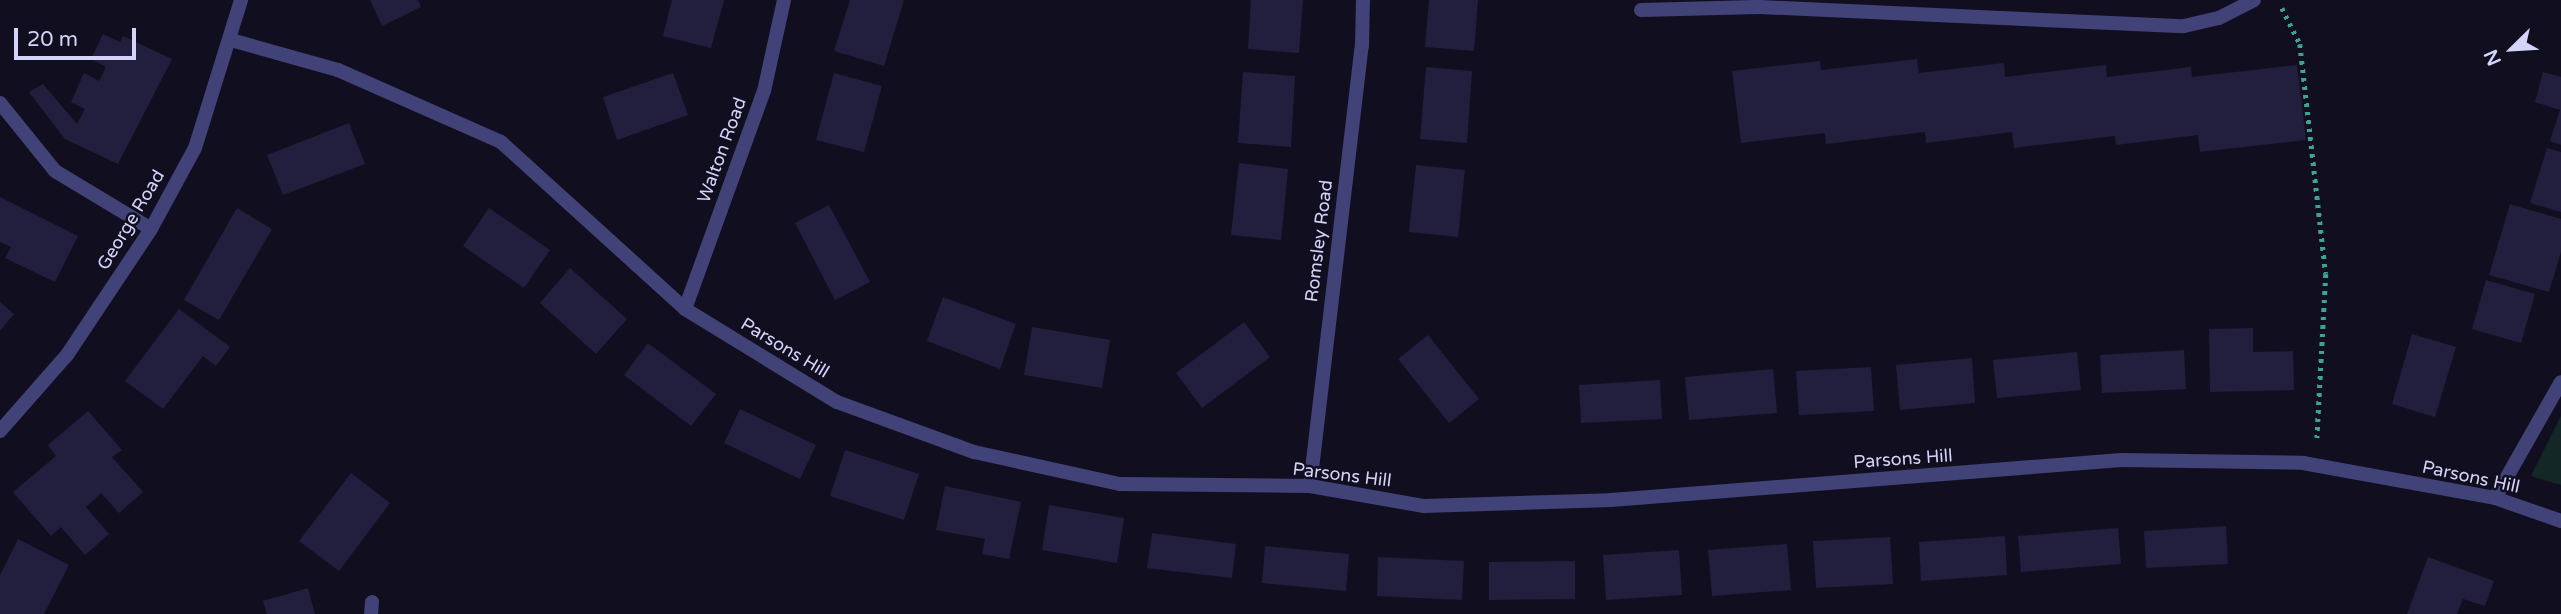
<!DOCTYPE html>
<html>
<head>
<meta charset="utf-8">
<style>
	body { margin:0 }
	#map { position:relative; width:2561px; height:614px; overflow:hidden; background:#110f1f; font-family:"Varela Round",sans-serif }
	div>[style] { position:absolute }
	.green>* { inset:0; background:#132826 }
	.building>* { inset:0; background:#221e3d }
	.path>* { height:4.5px; margin-top:-2.25px; transform-origin:0; background:repeating-linear-gradient(90deg,#3da395 0 3.5px,transparent 0 8.5px) }
	.minor>* { height:14px; margin:-7px; padding:0 7px; transform-origin:7px; border-radius:7px; background:#404278 }
	.tertiary>* { height:14px; margin:-7px; padding:0 7px; transform-origin:7px; border-radius:7px; background:#404278 }
	span { translate:-50% -50%; white-space:nowrap; text-align:center; line-height:1.15; -webkit-text-stroke:5px #110f1f; paint-order:stroke }
	.street-label { font-size:18px; color:#d4d3f9 }
	.north { position:absolute; left:2477px; top:14px; width:70px; height:70px; -webkit-text-stroke:5px #110f1f; paint-order:stroke; rotate:246deg; font-size:19px; font-weight:700; line-height:28px; text-align:center; color:#d4d3f9 }
	.north::after { content:''; display:block; margin:auto; width:24px; height:32px; background:#d4d3f9; clip-path:polygon(50% 0,100% 100%,50% 72%,0 100%) }
	.scale { position:absolute; left:14px; top:28px; width:122px; height:32px; box-sizing:border-box; border:4px solid #d4d3f9; border-top:0; padding-left:9px; font-size:21px; line-height:24px; white-space:nowrap; color:#d4d3f9; -webkit-text-stroke:5px #110f1f; paint-order:stroke }
</style>
</head>
<body>
<div id="map">
	<div class="green">
		<i style="clip-path:polygon(2561px 416px,2561px 485px,2531px 476px)"></i>
	</div>
	<div class="building">
		<i style="clip-path:polygon(370px 0,418px 0,421px 7px,382px 26px)"></i>
		<i style="clip-path:polygon(672px 0,724px 0,711px 48px,663px 36px)"></i>
		<i style="clip-path:polygon(850px 0,904px 0,884px 66px,834px 51px)"></i>
		<i style="clip-path:polygon(1251px 0,1303px 0,1299px 53px,1248px 49px)"></i>
		<i style="clip-path:polygon(1429px 0,1478px 0,1474px 51px,1425px 47px)"></i>
		<i style="clip-path:polygon(103px 34px,120px 42px,123px 36px,172px 59px,118px 164px,65px 139px,29px 92px,43px 84px,77px 124px,85px 109px,71px 102px,84px 73px,99px 81px,106px 67px,91px 59px)"></i>
		<i style="clip-path:polygon(1917px 59px,1919px 73px,2004px 63px,2005px 77px,2106px 65px,2107px 77px,2191px 67px,2192px 77px,2297px 65px,2306px 140px,2200px 152px,2198px 135px,2116px 145px,2115px 136px,2014px 148px,2012px 132px,1926px 143px,1925px 132px,1826px 144px,1825px 133px,1741px 143px,1732px 71px,1820px 61px,1821px 70px)"></i>
		<i style="clip-path:polygon(1426px 67px,1472px 71px,1467px 143px,1420px 139px)"></i>
		<i style="clip-path:polygon(1243px 72px,1295px 76px,1291px 147px,1238px 143px)"></i>
		<i style="clip-path:polygon(2543px 72px,2561px 77px,2561px 145px,2550px 141px,2560px 110px,2535px 102px)"></i>
		<i style="clip-path:polygon(673px 73px,688px 115px,617px 140px,603px 97px)"></i>
		<i style="clip-path:polygon(834px 73px,882px 86px,864px 152px,816px 140px)"></i>
		<i style="clip-path:polygon(349px 123px,365px 164px,283px 195px,267px 155px)"></i>
		<i style="clip-path:polygon(2547px 148px,2561px 152px,2561px 212px,2530px 203px)"></i>
		<i style="clip-path:polygon(1239px 163px,1288px 169px,1281px 240px,1231px 235px)"></i>
		<i style="clip-path:polygon(1416px 165px,1465px 170px,1458px 237px,1409px 232px)"></i>
		<i style="clip-path:polygon(0 197px,78px 236px,55px 282px,5px 258px,11px 247px,0 242px)"></i>
		<i style="clip-path:polygon(2510px 204px,2561px 219px,2561px 252px,2549px 292px,2489px 275px)"></i>
		<i style="clip-path:polygon(829px 205px,870px 282px,835px 300px,795px 223px)"></i>
		<i style="clip-path:polygon(237px 208px,272px 229px,219px 320px,184px 300px)"></i>
		<i style="clip-path:polygon(489px 208px,550px 250px,524px 288px,463px 246px)"></i>
		<i style="clip-path:polygon(570px 268px,627px 319px,596px 354px,540px 303px)"></i>
		<i style="clip-path:polygon(2486px 280px,2535px 294px,2521px 343px,2472px 329px)"></i>
		<i style="clip-path:polygon(943px 297px,1016px 324px,1000px 369px,927px 341px)"></i>
		<i style="clip-path:polygon(0 302px,14px 314px,0 331px)"></i>
		<i style="clip-path:polygon(179px 309px,230px 347px,216px 366px,203px 356px,163px 409px,125px 381px)"></i>
		<i style="clip-path:polygon(1244px 322px,1270px 357px,1202px 408px,1176px 373px)"></i>
		<i style="clip-path:polygon(1032px 327px,1110px 340px,1102px 388px,1024px 375px)"></i>
		<i style="clip-path:polygon(2253px 328px,2253px 352px,2293px 351px,2294px 390px,2210px 392px,2209px 329px)"></i>
		<i style="clip-path:polygon(2412px 334px,2456px 347px,2435px 417px,2392px 404px)"></i>
		<i style="clip-path:polygon(1428px 335px,1479px 399px,1449px 423px,1398px 359px)"></i>
		<i style="clip-path:polygon(648px 343px,716px 394px,691px 426px,624px 375px)"></i>
		<i style="clip-path:polygon(2184px 350px,2186px 389px,2102px 393px,2100px 355px)"></i>
		<i style="clip-path:polygon(2077px 352px,2081px 390px,1997px 398px,1993px 360px)"></i>
		<i style="clip-path:polygon(1972px 358px,1975px 403px,1900px 410px,1896px 365px)"></i>
		<i style="clip-path:polygon(1871px 367px,1874px 411px,1799px 415px,1796px 371px)"></i>
		<i style="clip-path:polygon(1773px 369px,1777px 413px,1689px 420px,1685px 377px)"></i>
		<i style="clip-path:polygon(1660px 380px,1662px 419px,1581px 423px,1579px 385px)"></i>
		<i style="clip-path:polygon(740px 409px,816px 445px,800px 479px,724px 443px)"></i>
		<i style="clip-path:polygon(88px 411px,122px 450px,112px 457px,143px 492px,119px 513px,101px 493px,86px 507px,109px 534px,85px 555px,61px 527px,51px 536px,13px 492px,56px 456px,48px 445px)"></i>
		<i style="clip-path:polygon(845px 450px,919px 474px,904px 520px,830px 496px)"></i>
		<i style="clip-path:polygon(351px 473px,390px 503px,339px 571px,299px 541px)"></i>
		<i style="clip-path:polygon(945px 486px,1021px 502px,1009px 559px,982px 554px,985px 539px,936px 530px)"></i>
		<i style="clip-path:polygon(1049px 505px,1124px 518px,1117px 563px,1042px 550px)"></i>
		<i style="clip-path:polygon(2226px 526px,2228px 564px,2146px 568px,2144px 531px)"></i>
		<i style="clip-path:polygon(2118px 528px,2121px 564px,2021px 572px,2018px 536px)"></i>
		<i style="clip-path:polygon(1152px 533px,1236px 544px,1232px 578px,1147px 568px)"></i>
		<i style="clip-path:polygon(2005px 536px,2007px 575px,1921px 581px,1919px 542px)"></i>
		<i style="clip-path:polygon(1890px 537px,1893px 584px,1816px 588px,1813px 541px)"></i>
		<i style="clip-path:polygon(18px 539px,69px 565px,44px 614px,0 614px,0 575px)"></i>
		<i style="clip-path:polygon(1787px 544px,1791px 590px,1712px 596px,1708px 550px)"></i>
		<i style="clip-path:polygon(1265px 546px,1349px 554px,1346px 591px,1262px 583px)"></i>
		<i style="clip-path:polygon(1679px 550px,1682px 595px,1606px 600px,1603px 555px)"></i>
		<i style="clip-path:polygon(1378px 557px,1464px 561px,1462px 600px,1377px 596px)"></i>
		<i style="clip-path:polygon(2428px 557px,2494px 581px,2485px 606px,2463px 599px,2457px 614px,2407px 614px)"></i>
		<i style="clip-path:polygon(1575px 561px,1575px 599px,1489px 600px,1489px 562px)"></i>
		<i style="clip-path:polygon(308px 588px,315px 614px,267px 614px,263px 601px)"></i>
	</div>
	<div class="path">
		<i style="left:2282px;top:8px;width:40px;rotate:63.4deg"></i>
		<i style="left:2300px;top:44px;width:231px;rotate:83.6deg"></i>
		<i style="left:2326px;top:274px;width:164px;rotate:93.1deg"></i>
	</div>
	<div class="minor">
		<i style="left:1641px;top:10px;width:118px;rotate:-1.5deg"></i>
		<i style="left:1759px;top:7px;width:425px;rotate:2.6deg"></i>
		<i style="left:2184px;top:26px;width:36px;rotate:-13deg"></i>
		<i style="left:2219px;top:18px;width:39px;rotate:-27deg"></i>
		<i style="left:231px;top:40px;width:111px;rotate:15.7deg"></i>
		<i style="left:338px;top:70px;width:178px;rotate:23.8deg"></i>
		<i style="left:501px;top:142px;width:248px;rotate:42.2deg"></i>
		<i style="left:685px;top:309px;width:178px;rotate:31.5deg"></i>
		<i style="left:837px;top:402px;width:146px;rotate:20.1deg"></i>
		<i style="left:974px;top:452px;width:149px;rotate:12.4deg"></i>
		<i style="left:1120px;top:484px;width:190px;rotate:0.6deg"></i>
		<i style="left:1310px;top:486px;width:116px;rotate:10deg"></i>
		<i style="left:1424px;top:506px;width:187px;rotate:-1.8deg"></i>
		<i style="left:1611px;top:500px;width:512px;rotate:-4.48deg"></i>
		<i style="left:2121px;top:460px;width:182px;rotate:0.9deg"></i>
		<i style="left:2303px;top:463px;width:195px;rotate:10.3deg"></i>
		<i style="left:2495px;top:498px;width:70px;rotate:19.2deg"></i>
		<i style="left:0;top:103px;width:87px;rotate:51deg"></i>
		<i style="left:55px;top:171px;width:112px;rotate:31.1deg"></i>
		<i style="left:685px;top:309px;width:232px;rotate:-70.1deg"></i>
		<i style="left:764px;top:91px;width:93px;rotate:-77.6deg"></i>
		<i style="left:1310px;top:486px;width:443px;rotate:-83.3deg"></i>
		<i style="left:1362px;top:46px;width:46px;rotate:-88.8deg"></i>
		<i style="left:2495px;top:498px;width:133px;rotate:-60.4deg"></i>
		<i style="left:371px;top:614px;width:12px;rotate:-85deg"></i>
	</div>
	<div class="tertiary">
		<i style="left:0;top:431px;width:101px;rotate:-48.6deg"></i>
		<i style="left:67px;top:355px;width:151px;rotate:-56.3deg"></i>
		<i style="left:151px;top:229px;width:92px;rotate:-61.5deg"></i>
		<i style="left:195px;top:148px;width:155px;rotate:-72.7deg"></i>
	</div>
	<div class="street-label">
		<span style="left:722px;top:150px;rotate:-70deg">Walton Road</span>
		<span style="left:131px;top:220px;rotate:-59deg">George Road</span>
		<span style="left:1319px;top:241px;rotate:-83deg">Romsley Road</span>
		<span style="left:785px;top:348px;rotate:31deg">Parsons Hill</span>
		<span style="left:1903px;top:459px;rotate:-4deg">Parsons Hill</span>
		<span style="left:1342px;top:475px;rotate:7deg">Parsons Hill</span>
		<span style="left:2471px;top:477px;rotate:12deg">Parsons Hill</span>
	</div>
	<div class="north">N</div>
	<div class="scale">20 m</div>
</div>
</body>
</html>
